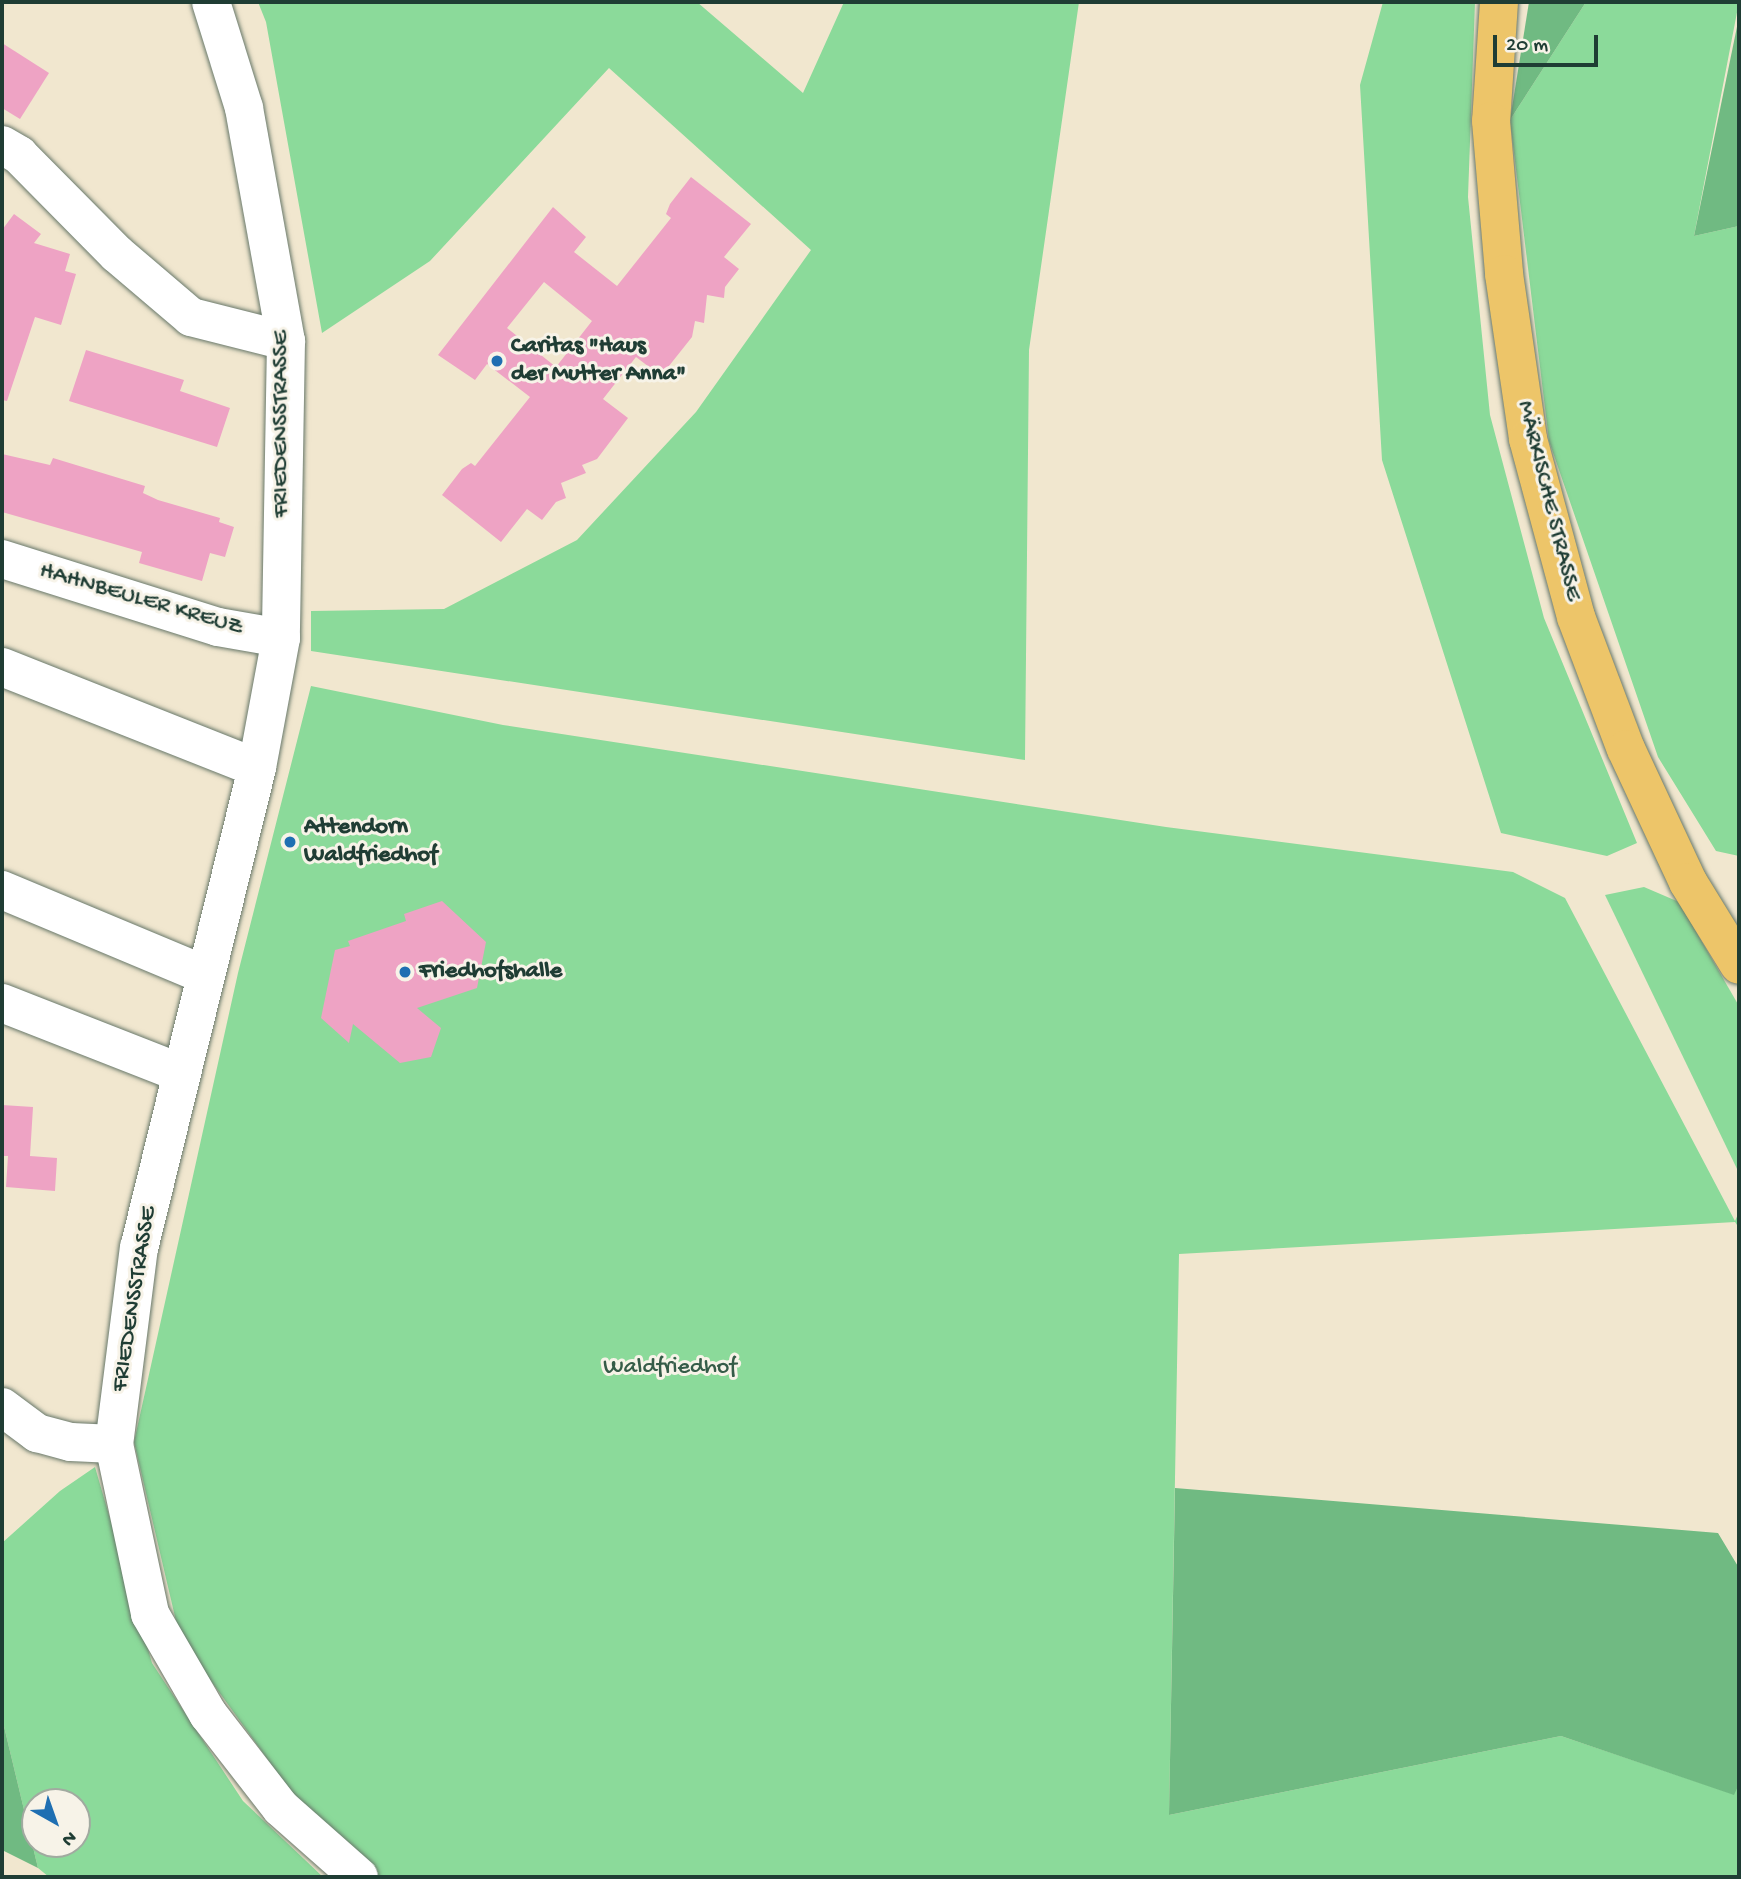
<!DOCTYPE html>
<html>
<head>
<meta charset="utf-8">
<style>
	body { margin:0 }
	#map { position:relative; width:1741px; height:1879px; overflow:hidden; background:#f1e7cf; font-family:"Gochi Hand",sans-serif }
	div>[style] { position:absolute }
	.green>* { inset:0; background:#8bda9a }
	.forest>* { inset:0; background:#70ba82 }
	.building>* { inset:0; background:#eea3c4 }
	.roads { filter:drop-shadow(0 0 2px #68786a) drop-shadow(0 0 2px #68786a) }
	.minor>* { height:38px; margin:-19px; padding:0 19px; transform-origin:19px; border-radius:19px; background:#fff }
	.major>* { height:38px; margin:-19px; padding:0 19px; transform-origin:19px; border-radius:19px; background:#edc569 }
	.dots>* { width:19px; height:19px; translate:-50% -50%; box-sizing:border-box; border:4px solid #f7f3e8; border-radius:50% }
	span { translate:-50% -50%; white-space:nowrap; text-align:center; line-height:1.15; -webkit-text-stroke:6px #f7f3e8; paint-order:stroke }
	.poi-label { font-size:24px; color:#1f3d34; font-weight:700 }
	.left { translate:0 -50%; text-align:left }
	.street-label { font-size:24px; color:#1f3d34 }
	.park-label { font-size:24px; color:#355c48 }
	.frame { position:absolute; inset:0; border:4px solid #1f3d34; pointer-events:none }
	.north { position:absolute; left:21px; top:1788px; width:70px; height:70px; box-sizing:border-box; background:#f7f3e8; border:2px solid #a1aaa0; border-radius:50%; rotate:140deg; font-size:19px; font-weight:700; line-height:28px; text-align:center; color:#1f3d34 }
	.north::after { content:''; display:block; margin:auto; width:24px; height:32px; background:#1f6fb2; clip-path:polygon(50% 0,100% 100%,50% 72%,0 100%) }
	.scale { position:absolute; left:1493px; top:35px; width:105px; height:32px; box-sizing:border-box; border:4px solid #1f3d34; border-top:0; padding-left:9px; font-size:21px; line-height:24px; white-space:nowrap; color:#1f3d34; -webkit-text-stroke:5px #f7f3e8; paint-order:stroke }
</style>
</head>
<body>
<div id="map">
	<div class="green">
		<i style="clip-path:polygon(258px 2px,697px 2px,803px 93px,844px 2px,1079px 2px,1029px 350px,1025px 760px,311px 651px,311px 611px,444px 609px,577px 540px,696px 412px,811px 250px,609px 68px,430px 261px,322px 333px,266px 22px)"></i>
		<i style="clip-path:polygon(1383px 2px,1475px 2px,1468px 197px,1490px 415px,1544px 618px,1637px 843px,1607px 856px,1501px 833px,1382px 460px,1360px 85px)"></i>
		<i style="clip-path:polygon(1586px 2px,1739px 2px,1694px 236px,1739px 226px,1739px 856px,1716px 851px,1658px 757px,1549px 441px,1510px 120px)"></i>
		<i style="clip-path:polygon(311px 686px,503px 725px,1166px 827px,1513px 872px,1565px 898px,1735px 1221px,1739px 1212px,1739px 1228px,1735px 1222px,1179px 1254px,1169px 1815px,1561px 1736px,1733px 1794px,1739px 1784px,1739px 1877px,381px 1877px,328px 1843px,180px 1638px,134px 1442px,238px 973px)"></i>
		<i style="clip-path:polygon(1644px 887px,1679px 902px,1739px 1006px,1739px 1173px,1605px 895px)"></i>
		<i style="clip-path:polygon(evenodd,95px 1467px,152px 1663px,243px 1801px,323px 1877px,49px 1877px,38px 1868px,2px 1718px,2px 1543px,60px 1491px,95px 1467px,35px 1802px,77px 1802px,77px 1844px,35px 1844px,35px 1802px)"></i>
	</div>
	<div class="forest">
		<i style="clip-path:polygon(1529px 2px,1586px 2px,1510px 120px)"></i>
		<i style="clip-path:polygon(1739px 17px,1739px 226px,1694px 236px)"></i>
		<i style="clip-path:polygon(1175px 1488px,1718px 1533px,1739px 1568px,1739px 1784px,1734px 1795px,1561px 1736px,1169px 1815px)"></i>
		<i style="clip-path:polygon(2px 1718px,38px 1868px,2px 1850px)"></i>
	</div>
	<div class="building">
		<i style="clip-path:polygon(2px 43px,49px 73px,20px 119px,2px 108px)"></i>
		<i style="clip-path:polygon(evenodd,691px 177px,751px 224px,724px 257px,739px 269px,725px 287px,724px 298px,707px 295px,704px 323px,695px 321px,692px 337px,661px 376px,636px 357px,603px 399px,628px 418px,597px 459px,582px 465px,586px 473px,561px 483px,566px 498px,556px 502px,542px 520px,527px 509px,501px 542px,442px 495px,462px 469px,471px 463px,475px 466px,530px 397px,487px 364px,475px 380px,438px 355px,553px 207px,586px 237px,574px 252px,617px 286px,671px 218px,666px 214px,670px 204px,691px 177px,544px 282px,592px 321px,556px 367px,507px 328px,544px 282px)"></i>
		<i style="clip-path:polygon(14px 214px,41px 234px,34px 243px,70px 254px,65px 271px,76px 274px,61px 325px,35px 317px,7px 401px,2px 400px,2px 230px)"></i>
		<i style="clip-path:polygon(86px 350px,184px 380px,180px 391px,230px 408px,217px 447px,69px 401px)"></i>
		<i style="clip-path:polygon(2px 454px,50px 465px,53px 458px,145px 486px,143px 493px,158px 500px,220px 518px,219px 522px,234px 527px,225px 557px,210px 553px,202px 581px,139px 563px,142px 552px,2px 512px)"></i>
		<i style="clip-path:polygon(442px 901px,486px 942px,477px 988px,417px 1008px,441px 1028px,431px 1057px,400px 1063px,353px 1024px,349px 1043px,321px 1018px,335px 950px,350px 946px,348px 941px,406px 921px,404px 914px)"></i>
		<i style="clip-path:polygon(2px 1105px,33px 1107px,30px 1156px,57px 1158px,55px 1191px,6px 1187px,8px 1156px,2px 1156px)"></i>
	</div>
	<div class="roads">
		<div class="minor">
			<i style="left:211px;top:2px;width:111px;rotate:72.7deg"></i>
			<i style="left:244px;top:108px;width:237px;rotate:79.8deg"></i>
			<i style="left:286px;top:341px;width:297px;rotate:91deg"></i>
			<i style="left:281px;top:638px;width:132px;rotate:100.5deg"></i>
			<i style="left:257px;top:768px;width:493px;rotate:103.8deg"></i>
			<i style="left:139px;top:1247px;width:199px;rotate:97.2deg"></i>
			<i style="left:114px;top:1444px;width:174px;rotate:78deg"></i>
			<i style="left:150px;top:1614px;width:116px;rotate:59.9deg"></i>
			<i style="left:208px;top:1714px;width:119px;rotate:52.2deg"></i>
			<i style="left:281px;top:1808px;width:104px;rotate:41.5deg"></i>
			<i style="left:2px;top:145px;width:20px;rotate:30deg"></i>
			<i style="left:19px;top:155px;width:139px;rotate:45.3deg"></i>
			<i style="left:117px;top:254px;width:97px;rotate:40.4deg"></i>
			<i style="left:191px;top:317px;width:98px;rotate:14.2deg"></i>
			<i style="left:2px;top:559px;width:226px;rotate:17.5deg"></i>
			<i style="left:218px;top:627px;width:64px;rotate:9.9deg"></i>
			<i style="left:2px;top:667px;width:274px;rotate:21.6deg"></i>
			<i style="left:2px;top:890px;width:220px;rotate:22.7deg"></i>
			<i style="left:2px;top:1003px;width:192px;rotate:21.4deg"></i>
			<i style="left:2px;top:1407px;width:44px;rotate:36.6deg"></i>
			<i style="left:37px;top:1433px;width:35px;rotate:15deg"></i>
			<i style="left:71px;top:1442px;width:43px;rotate:2.7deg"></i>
		</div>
		<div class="major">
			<i style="left:1499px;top:2px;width:119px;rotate:93.8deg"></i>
			<i style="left:1491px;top:121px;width:154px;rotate:85.1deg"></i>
			<i style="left:1504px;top:274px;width:167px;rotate:81.7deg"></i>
			<i style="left:1528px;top:439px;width:184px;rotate:74.9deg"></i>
			<i style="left:1576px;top:617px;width:141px;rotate:69.3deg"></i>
			<i style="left:1626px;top:749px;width:147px;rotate:65deg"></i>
			<i style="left:1688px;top:882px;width:97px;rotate:58.4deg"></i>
		</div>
	</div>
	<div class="dots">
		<i style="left:497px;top:361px;background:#1f6fb2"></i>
		<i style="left:290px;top:842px;background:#1f6fb2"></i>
		<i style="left:405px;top:972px;background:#1f6fb2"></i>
	</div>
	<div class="poi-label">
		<span class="left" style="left:511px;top:361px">Caritas "Haus<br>der Mutter Anna"</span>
		<span class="left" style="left:304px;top:842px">Attendorn<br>Waldfriedhof</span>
		<span class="left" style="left:419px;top:972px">Friedhofshalle</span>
	</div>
	<div class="street-label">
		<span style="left:282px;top:424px;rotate:-90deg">FRIEDENSSTRASSE</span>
		<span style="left:1548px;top:501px;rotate:76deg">MÄRKISCHE STRASSE</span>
		<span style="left:141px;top:600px;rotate:16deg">HAHNBEULER KREUZ</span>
		<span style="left:135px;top:1299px;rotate:-81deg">FRIEDENSSTRASSE</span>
	</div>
	<div class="park-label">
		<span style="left:670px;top:1368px">Waldfriedhof</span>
	</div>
	<div class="frame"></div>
	<div class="north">N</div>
	<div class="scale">20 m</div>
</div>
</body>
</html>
